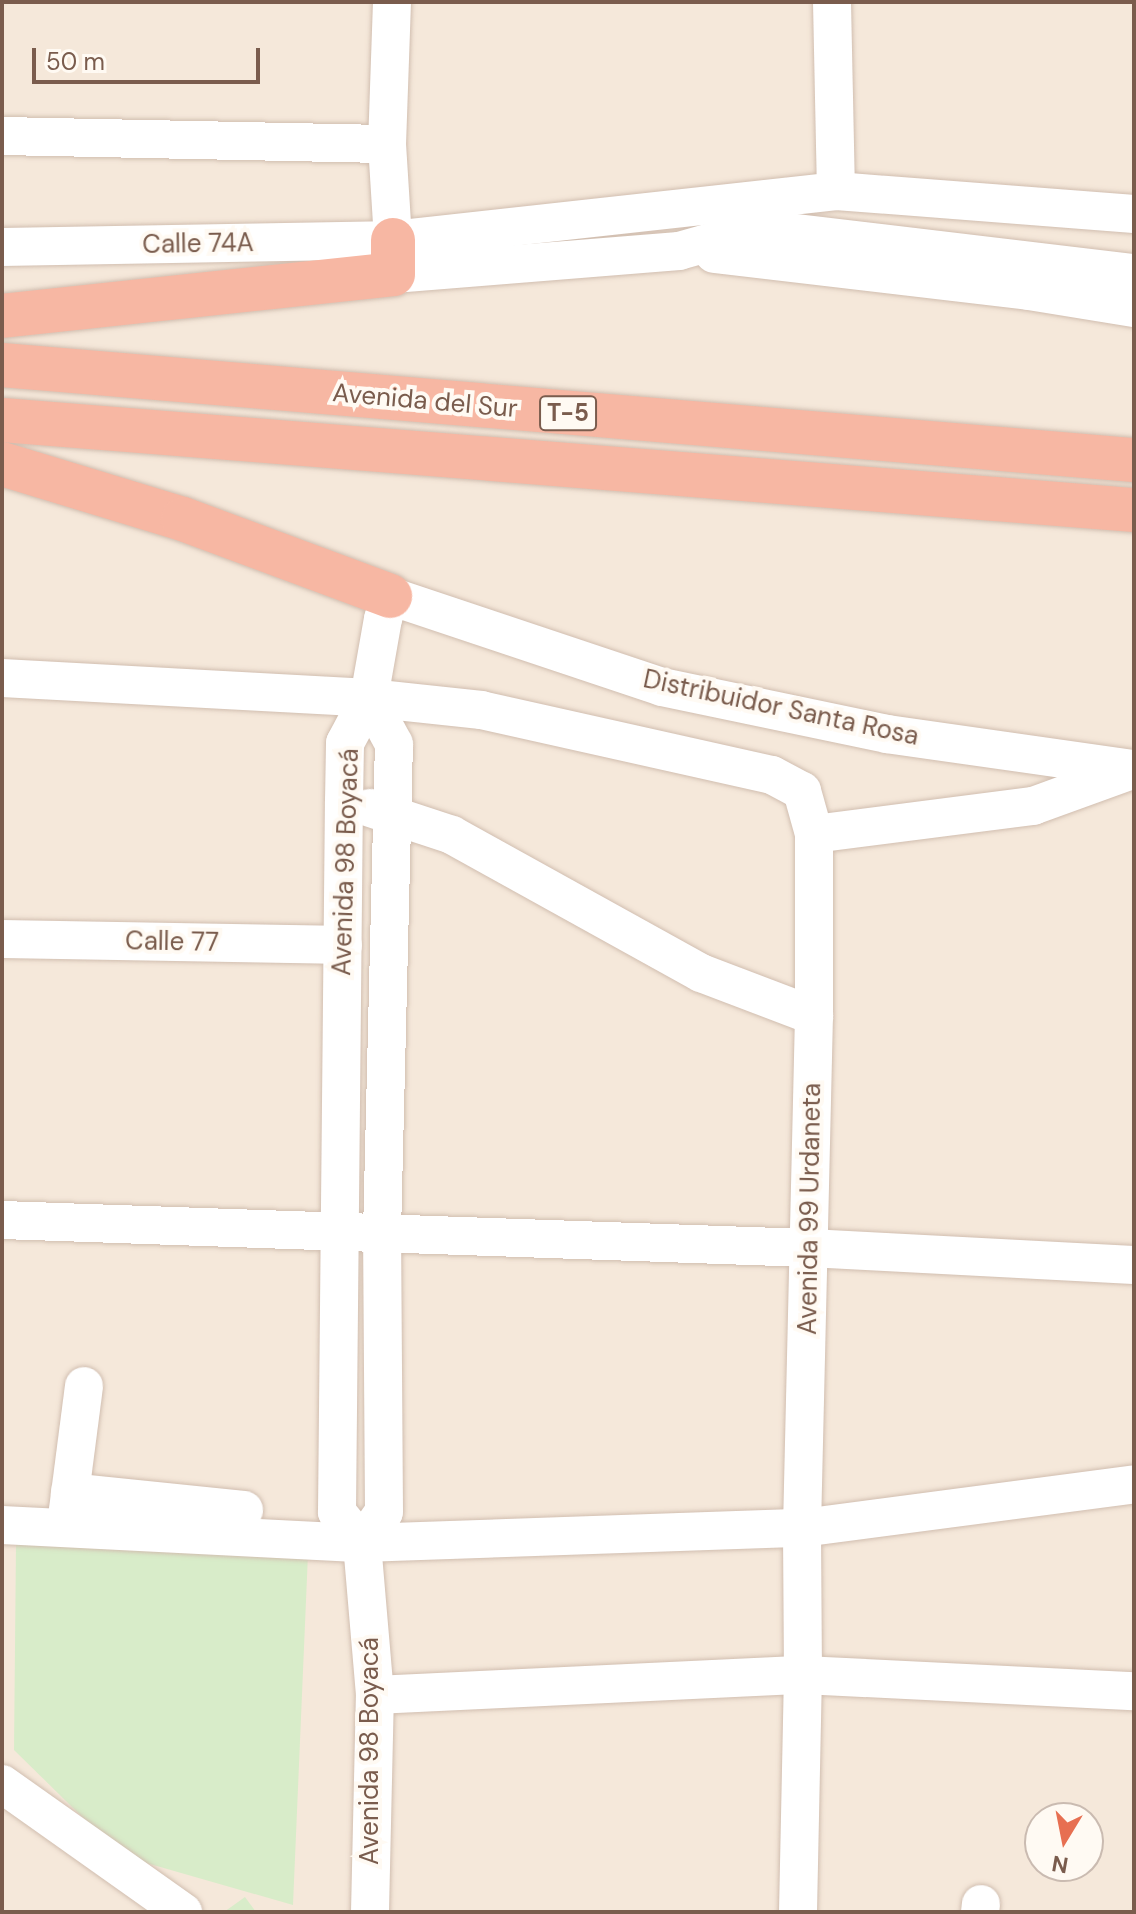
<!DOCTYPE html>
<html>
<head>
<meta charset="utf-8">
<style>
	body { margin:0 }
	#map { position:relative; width:1136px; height:1914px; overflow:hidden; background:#fdf6ec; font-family:"DM Sans",sans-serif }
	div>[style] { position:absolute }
	.residential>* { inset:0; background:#f5e8da }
	.green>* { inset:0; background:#d8ecc9 }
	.roads { filter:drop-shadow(0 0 2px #d1beb0) drop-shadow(0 0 2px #d1beb0) }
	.minor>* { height:38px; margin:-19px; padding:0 19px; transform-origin:19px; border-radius:19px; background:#fff }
	.highway>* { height:44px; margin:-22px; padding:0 22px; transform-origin:22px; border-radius:22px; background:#f7b7a3 }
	span { translate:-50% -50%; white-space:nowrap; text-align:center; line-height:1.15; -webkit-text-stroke:8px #fffaf3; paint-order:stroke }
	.shield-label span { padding:2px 6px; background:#fffaf3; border:2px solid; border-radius:6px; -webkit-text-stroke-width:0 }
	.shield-label { font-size:24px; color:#7a5c4d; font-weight:700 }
	.street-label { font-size:26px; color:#7a5c4d }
	.frame { position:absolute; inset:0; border:4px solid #7a5c4d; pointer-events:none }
	.north { position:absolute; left:1024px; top:1802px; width:80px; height:80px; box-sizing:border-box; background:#fffaf3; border:2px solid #cabbb1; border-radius:50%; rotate:190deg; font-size:22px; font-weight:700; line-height:32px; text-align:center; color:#7a5c4d }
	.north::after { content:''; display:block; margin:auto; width:28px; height:36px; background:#e76f51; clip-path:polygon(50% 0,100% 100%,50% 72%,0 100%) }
	.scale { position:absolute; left:32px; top:48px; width:228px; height:36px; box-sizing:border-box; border:4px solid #7a5c4d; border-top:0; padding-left:10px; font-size:24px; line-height:28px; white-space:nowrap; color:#7a5c4d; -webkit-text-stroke:6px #fffaf3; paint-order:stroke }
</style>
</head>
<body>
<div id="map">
	<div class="residential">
		<i style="clip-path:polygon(evenodd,2px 2px,1134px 2px,1134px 1912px,2px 1912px,2px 2px,1040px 1818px,1088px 1818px,1088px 1866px,1040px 1866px,1040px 1818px)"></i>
	</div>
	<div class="green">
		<i style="clip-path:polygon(16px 1544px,308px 1554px,293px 1905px,122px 1856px,14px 1750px)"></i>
		<i style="clip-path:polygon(245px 1897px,256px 1912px,224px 1912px)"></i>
	</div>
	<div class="roads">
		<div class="minor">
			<i style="left:392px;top:2px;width:142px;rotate:92deg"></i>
			<i style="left:387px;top:144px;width:96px;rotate:86.4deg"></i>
			<i style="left:832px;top:2px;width:189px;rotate:88.8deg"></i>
			<i style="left:2px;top:136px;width:385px;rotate:1.2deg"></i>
			<i style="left:2px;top:247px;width:391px;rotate:-1deg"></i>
			<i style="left:393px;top:240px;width:446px;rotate:-6.3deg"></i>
			<i style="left:836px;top:191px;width:299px;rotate:4.4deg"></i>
			<i style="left:714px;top:254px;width:317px;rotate:6.7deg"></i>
			<i style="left:1029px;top:291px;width:106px;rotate:9.2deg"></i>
			<i style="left:393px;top:274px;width:287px;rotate:-4.6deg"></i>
			<i style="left:679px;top:251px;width:55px;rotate:-15.8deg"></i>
			<i style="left:732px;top:236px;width:48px;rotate:-5.9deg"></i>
			<i style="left:780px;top:231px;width:356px;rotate:6.8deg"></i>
			<i style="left:2px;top:678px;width:368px;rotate:3.1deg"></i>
			<i style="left:369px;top:698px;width:113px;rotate:6.1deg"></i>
			<i style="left:481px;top:710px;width:298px;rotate:12.6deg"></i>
			<i style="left:772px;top:775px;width:34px;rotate:28deg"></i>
			<i style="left:802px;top:791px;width:45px;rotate:74.4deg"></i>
			<i style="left:370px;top:808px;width:86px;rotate:18.2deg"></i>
			<i style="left:452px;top:835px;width:285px;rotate:29deg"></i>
			<i style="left:701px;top:973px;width:121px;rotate:20.8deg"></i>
			<i style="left:2px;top:939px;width:341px;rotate:1deg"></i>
			<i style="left:2px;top:1220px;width:807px;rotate:1.99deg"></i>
			<i style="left:809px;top:1248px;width:325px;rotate:3deg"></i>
			<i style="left:70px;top:1492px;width:175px;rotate:5.9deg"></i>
			<i style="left:67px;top:1517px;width:132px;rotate:-82.6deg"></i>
			<i style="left:2px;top:1525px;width:360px;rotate:2.9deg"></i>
			<i style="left:362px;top:1543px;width:440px;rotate:-2deg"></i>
			<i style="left:802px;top:1528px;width:335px;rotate:-7.5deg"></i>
			<i style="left:362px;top:1543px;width:38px;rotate:-55deg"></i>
			<i style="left:384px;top:1512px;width:279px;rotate:-90.4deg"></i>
			<i style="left:382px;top:1233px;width:489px;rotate:-88.6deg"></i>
			<i style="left:394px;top:744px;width:52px;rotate:-118.5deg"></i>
			<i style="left:375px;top:1695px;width:428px;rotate:-2.7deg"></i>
			<i style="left:803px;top:1675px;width:331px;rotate:2.8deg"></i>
			<i style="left:2px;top:1784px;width:222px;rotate:35.3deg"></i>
			<i style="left:370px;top:1912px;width:217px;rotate:-88.7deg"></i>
			<i style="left:375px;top:1695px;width:153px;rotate:-94.9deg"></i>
			<i style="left:362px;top:1543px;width:40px;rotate:-129deg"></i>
			<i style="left:337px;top:1512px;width:711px;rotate:-89.44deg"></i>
			<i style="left:344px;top:801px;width:58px;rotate:-89deg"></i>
			<i style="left:345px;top:743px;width:51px;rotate:-61.9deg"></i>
			<i style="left:369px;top:698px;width:80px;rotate:-80deg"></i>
			<i style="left:383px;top:619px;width:24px;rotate:-73deg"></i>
			<i style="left:390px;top:596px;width:287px;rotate:18.5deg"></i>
			<i style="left:662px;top:687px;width:230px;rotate:11.8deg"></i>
			<i style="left:887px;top:734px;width:249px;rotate:8.1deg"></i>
			<i style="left:798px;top:1912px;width:237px;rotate:-88.8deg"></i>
			<i style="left:803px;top:1675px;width:147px;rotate:-90.4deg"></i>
			<i style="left:802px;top:1528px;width:512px;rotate:-88.66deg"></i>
			<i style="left:814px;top:1016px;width:182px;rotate:-90deg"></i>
			<i style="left:814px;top:834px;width:221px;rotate:-7.3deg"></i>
			<i style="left:1033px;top:806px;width:102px;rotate:-20deg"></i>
			<i style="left:980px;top:1912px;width:8px;rotate:-83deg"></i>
		</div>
		<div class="highway">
			<i style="left:2px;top:316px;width:393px;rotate:-6.1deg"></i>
			<i style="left:393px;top:274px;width:34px;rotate:-90deg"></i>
			<i style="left:2px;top:365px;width:1136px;rotate:4.8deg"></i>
			<i style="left:2px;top:420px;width:1136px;rotate:4.55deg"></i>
			<i style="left:2px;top:464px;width:189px;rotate:16.9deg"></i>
			<i style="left:183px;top:519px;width:221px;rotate:20.4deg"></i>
		</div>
	</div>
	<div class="shield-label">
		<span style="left:568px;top:413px">T-5</span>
	</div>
	<div class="street-label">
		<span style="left:198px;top:244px;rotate:-1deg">Calle 74A</span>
		<span style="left:425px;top:401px;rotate:5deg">Avenida del Sur</span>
		<span style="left:781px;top:708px;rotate:12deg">Distribuidor Santa Rosa</span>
		<span style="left:346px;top:862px;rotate:-88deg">Avenida 98 Boyacá</span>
		<span style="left:172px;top:942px;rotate:1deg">Calle 77</span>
		<span style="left:810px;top:1209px;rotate:-89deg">Avenida 99 Urdaneta</span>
		<span style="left:370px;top:1751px;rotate:-90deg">Avenida 98 Boyacá</span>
	</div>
	<div class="frame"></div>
	<div class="north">N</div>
	<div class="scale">50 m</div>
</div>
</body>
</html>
